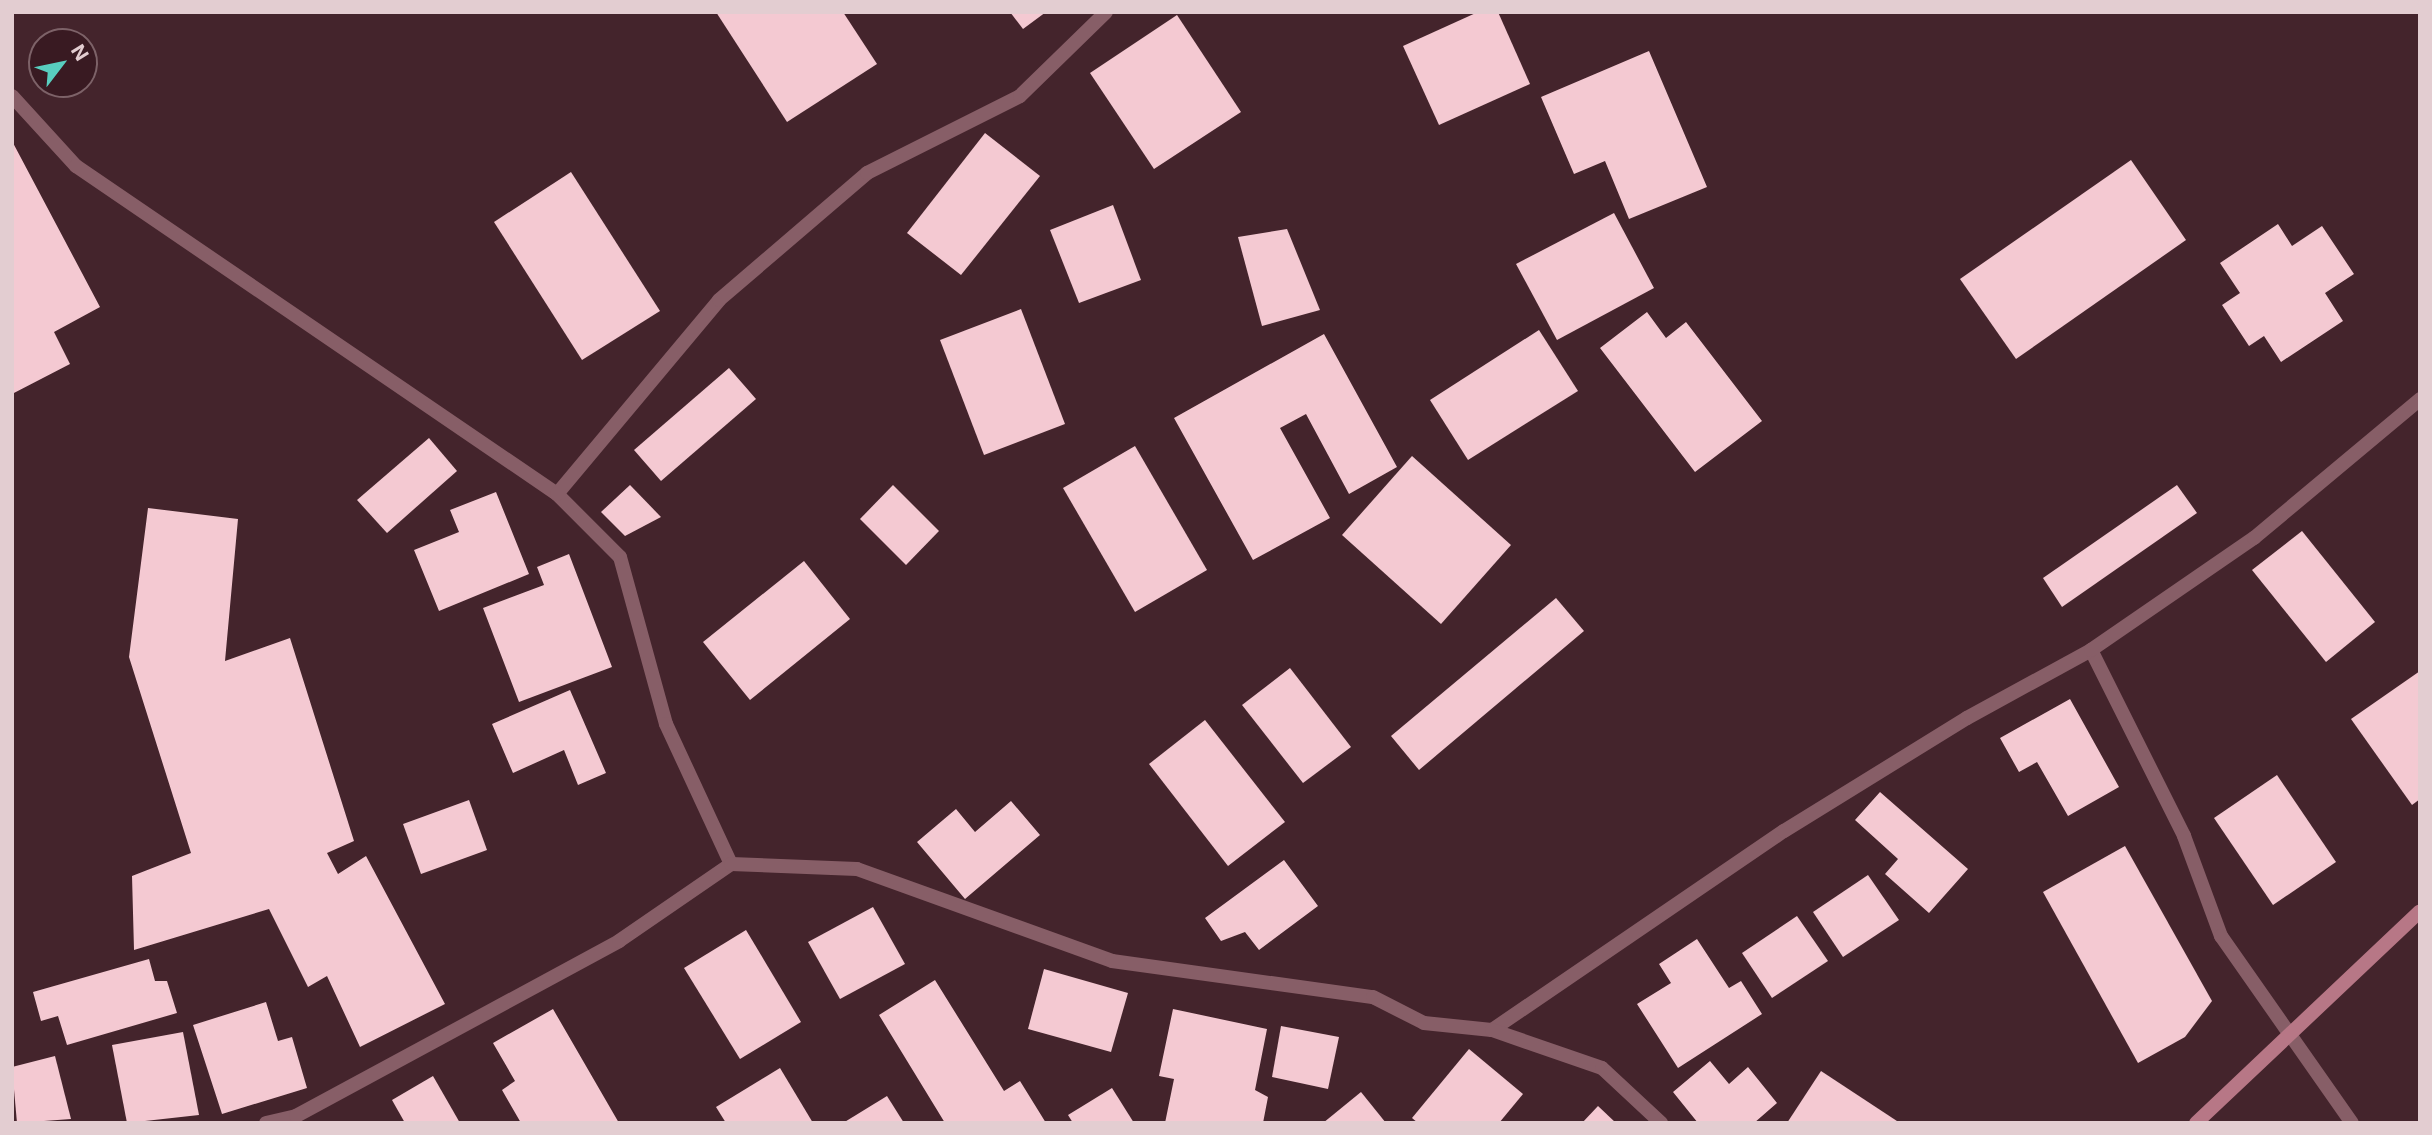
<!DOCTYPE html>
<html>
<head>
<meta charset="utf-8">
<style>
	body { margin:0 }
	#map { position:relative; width:2432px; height:1135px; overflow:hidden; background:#44242c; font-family:Inter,sans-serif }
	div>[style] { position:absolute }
	.building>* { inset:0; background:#f4c9d2 }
	.street>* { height:14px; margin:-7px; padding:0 7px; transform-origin:7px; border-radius:7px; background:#875e67 }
	.secondary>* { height:14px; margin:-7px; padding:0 7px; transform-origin:7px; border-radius:7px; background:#b77786 }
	span { translate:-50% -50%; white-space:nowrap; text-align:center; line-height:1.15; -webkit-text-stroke:7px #391a22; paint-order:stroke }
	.frame { position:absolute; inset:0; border:14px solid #e3cdd1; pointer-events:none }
	.north { position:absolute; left:28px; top:28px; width:70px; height:70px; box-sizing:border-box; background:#391a22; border:2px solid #7d6268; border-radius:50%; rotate:58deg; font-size:19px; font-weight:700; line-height:28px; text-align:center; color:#e3cdd1 }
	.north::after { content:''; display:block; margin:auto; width:24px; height:32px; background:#58cebf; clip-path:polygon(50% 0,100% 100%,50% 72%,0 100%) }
</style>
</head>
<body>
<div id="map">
	<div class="building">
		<i style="clip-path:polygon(716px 12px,843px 12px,877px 64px,787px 122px)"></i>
		<i style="clip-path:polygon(1010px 12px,1046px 12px,1023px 29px)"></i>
		<i style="clip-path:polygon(1478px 12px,1498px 12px,1530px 84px,1439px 125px,1403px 46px)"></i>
		<i style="clip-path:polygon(1177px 15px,1241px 112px,1154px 169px,1090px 73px)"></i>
		<i style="clip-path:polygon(1649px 51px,1707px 187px,1629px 219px,1605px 161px,1574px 174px,1541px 97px)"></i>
		<i style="clip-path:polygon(985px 133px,1040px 176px,961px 275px,907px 233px)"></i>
		<i style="clip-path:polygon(12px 141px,100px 307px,54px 332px,70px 364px,12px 394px)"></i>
		<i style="clip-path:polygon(2131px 160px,2186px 240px,2016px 359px,1960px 279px)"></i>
		<i style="clip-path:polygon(571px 172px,660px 311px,582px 360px,494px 222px)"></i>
		<i style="clip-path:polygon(1113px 205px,1141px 280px,1079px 303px,1050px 230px)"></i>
		<i style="clip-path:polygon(1614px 213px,1654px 288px,1557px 340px,1516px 264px)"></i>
		<i style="clip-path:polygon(2278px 224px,2292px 246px,2322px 226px,2354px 274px,2325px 293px,2343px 321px,2281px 362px,2264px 336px,2249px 346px,2222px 305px,2240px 293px,2220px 263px)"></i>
		<i style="clip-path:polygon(1287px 229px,1320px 310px,1262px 326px,1238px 237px)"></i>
		<i style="clip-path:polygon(1021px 309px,1065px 424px,984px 455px,940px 340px)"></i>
		<i style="clip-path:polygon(1647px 312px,1666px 338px,1686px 322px,1762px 421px,1695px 472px,1600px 348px)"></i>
		<i style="clip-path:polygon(1539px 330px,1578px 391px,1468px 460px,1430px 400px)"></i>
		<i style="clip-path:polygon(1324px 334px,1397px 467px,1349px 494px,1306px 414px,1280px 428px,1330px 518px,1253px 560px,1174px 418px)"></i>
		<i style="clip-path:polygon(729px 368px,756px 399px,661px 481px,634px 450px)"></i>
		<i style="clip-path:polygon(429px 438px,457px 471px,387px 533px,357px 500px)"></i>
		<i style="clip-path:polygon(1135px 446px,1207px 570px,1135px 612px,1063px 488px)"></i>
		<i style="clip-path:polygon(1412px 456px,1511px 545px,1441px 624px,1342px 535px)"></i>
		<i style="clip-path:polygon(630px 485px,661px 517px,625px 536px,601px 512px)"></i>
		<i style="clip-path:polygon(893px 485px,939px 531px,906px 565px,860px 519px)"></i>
		<i style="clip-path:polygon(2177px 485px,2197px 513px,2062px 607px,2043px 578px)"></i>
		<i style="clip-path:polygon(496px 492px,529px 574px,439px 611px,414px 550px,459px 532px,450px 510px)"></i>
		<i style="clip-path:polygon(148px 508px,238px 519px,225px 661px,290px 638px,354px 841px,327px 853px,338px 874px,366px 856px,445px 1004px,360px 1047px,327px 976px,308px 987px,269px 909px,134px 950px,132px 876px,191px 853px,129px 657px)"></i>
		<i style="clip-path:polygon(2302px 531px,2375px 622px,2326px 662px,2252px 570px)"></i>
		<i style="clip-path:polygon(569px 554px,612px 667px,519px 702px,483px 608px,544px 585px,537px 567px)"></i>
		<i style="clip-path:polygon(804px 561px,850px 619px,750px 700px,703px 642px)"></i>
		<i style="clip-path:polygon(1556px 598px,1584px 631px,1419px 770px,1391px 736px)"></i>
		<i style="clip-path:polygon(1290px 668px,1351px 747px,1303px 783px,1242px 705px)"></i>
		<i style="clip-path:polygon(2420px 671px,2420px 799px,2412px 805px,2351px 719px)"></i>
		<i style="clip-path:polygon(570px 690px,606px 773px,578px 785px,564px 750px,513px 773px,492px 724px)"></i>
		<i style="clip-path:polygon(2070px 699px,2119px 787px,2068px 816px,2037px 762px,2019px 772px,2000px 738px)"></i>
		<i style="clip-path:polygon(1205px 720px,1285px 822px,1228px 866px,1149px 764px)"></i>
		<i style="clip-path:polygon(2277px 775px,2336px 862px,2273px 905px,2214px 818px)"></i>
		<i style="clip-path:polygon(1880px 792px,1968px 869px,1929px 913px,1885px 874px,1898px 859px,1855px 820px)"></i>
		<i style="clip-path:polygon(469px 800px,487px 850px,421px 874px,403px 824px)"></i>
		<i style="clip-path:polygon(1011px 801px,1040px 835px,965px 899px,917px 842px,956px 809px,975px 832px)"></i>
		<i style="clip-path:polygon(2125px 846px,2212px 1001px,2185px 1037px,2138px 1063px,2043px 892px)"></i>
		<i style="clip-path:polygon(1284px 860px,1318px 906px,1259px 950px,1245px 932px,1221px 941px,1205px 918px)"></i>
		<i style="clip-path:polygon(1868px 875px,1899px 920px,1843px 957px,1813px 912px)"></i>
		<i style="clip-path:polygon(873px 907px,905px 964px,840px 999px,808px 942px)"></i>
		<i style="clip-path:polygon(1797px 916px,1828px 961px,1772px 998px,1742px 953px)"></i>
		<i style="clip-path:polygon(746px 930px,801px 1022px,740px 1059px,684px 968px)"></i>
		<i style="clip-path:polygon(1697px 939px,1729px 988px,1741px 981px,1762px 1014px,1678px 1068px,1637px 1004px,1671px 983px,1659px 964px)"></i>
		<i style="clip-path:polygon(149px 959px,155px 981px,167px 981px,177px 1013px,67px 1045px,58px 1016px,41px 1021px,33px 992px)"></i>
		<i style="clip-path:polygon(1044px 969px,1128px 993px,1111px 1052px,1028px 1029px)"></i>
		<i style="clip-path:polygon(935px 980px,1004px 1091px,1020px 1081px,1046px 1123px,945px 1123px,879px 1015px)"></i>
		<i style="clip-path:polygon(266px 1002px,278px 1041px,292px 1037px,307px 1088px,222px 1114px,193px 1025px)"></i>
		<i style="clip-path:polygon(553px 1009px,619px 1123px,521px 1123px,502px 1090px,515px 1081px,493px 1043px)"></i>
		<i style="clip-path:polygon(1173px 1009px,1267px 1029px,1255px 1090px,1268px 1097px,1263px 1123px,1165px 1123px,1174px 1079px,1159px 1076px)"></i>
		<i style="clip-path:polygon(1281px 1026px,1339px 1037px,1328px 1089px,1272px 1077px)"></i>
		<i style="clip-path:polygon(183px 1032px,199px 1115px,127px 1123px,112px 1045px)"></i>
		<i style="clip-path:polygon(1469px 1049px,1523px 1094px,1499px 1123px,1418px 1123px,1412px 1118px)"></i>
		<i style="clip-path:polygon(55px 1056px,71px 1119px,17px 1123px,12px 1067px)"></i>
		<i style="clip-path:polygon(1710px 1061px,1729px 1084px,1748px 1067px,1777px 1103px,1754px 1123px,1698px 1123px,1673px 1092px)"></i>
		<i style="clip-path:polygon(780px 1068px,813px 1123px,726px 1123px,716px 1107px)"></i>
		<i style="clip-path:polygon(1821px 1071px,1900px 1123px,1787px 1123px)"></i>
		<i style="clip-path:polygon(433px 1076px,460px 1123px,405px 1123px,392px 1100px)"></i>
		<i style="clip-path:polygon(1112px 1088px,1134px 1123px,1073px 1123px,1068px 1115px)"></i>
		<i style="clip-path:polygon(1361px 1092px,1386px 1123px,1323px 1123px)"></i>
		<i style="clip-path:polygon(887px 1096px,904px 1123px,843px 1123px)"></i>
		<i style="clip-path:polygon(1598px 1106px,1616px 1123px,1582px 1123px)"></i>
	</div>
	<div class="street">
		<i style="left:12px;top:96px;width:95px;rotate:47.6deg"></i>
		<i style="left:76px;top:166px;width:582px;rotate:34.29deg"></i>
		<i style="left:557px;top:494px;width:89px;rotate:45deg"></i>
		<i style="left:620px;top:557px;width:173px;rotate:74.6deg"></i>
		<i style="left:666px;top:724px;width:154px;rotate:65.1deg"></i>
		<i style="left:557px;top:494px;width:253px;rotate:-50.1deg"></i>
		<i style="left:719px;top:300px;width:195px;rotate:-40.6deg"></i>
		<i style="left:867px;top:173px;width:171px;rotate:-26.7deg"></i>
		<i style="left:1020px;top:96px;width:120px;rotate:-44.3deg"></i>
		<i style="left:2091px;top:650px;width:208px;rotate:63.4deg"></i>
		<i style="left:2184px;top:836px;width:107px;rotate:69.7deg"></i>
		<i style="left:2221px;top:936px;width:228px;rotate:55deg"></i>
		<i style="left:1492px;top:1030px;width:353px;rotate:-34.3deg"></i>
		<i style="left:1784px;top:831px;width:215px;rotate:-31.7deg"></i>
		<i style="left:1967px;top:718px;width:141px;rotate:-28.7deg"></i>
		<i style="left:2091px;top:650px;width:198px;rotate:-34.5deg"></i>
		<i style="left:2254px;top:538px;width:217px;rotate:-39.9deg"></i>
		<i style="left:266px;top:1123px;width:31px;rotate:-13deg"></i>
		<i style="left:296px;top:1116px;width:367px;rotate:-28.4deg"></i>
		<i style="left:619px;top:941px;width:136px;rotate:-34.5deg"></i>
		<i style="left:731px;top:864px;width:126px;rotate:2.3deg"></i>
		<i style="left:857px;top:869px;width:271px;rotate:19.8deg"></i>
		<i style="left:1112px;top:961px;width:263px;rotate:7.9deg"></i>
		<i style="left:1373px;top:997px;width:57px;rotate:27deg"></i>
		<i style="left:1424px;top:1023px;width:68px;rotate:5.9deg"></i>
		<i style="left:1492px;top:1030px;width:116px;rotate:19.1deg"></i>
		<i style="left:1602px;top:1068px;width:81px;rotate:43deg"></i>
	</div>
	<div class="secondary">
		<i style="left:2196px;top:1123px;width:308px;rotate:-43.4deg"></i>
	</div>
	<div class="frame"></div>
	<div class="north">N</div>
</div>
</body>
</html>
